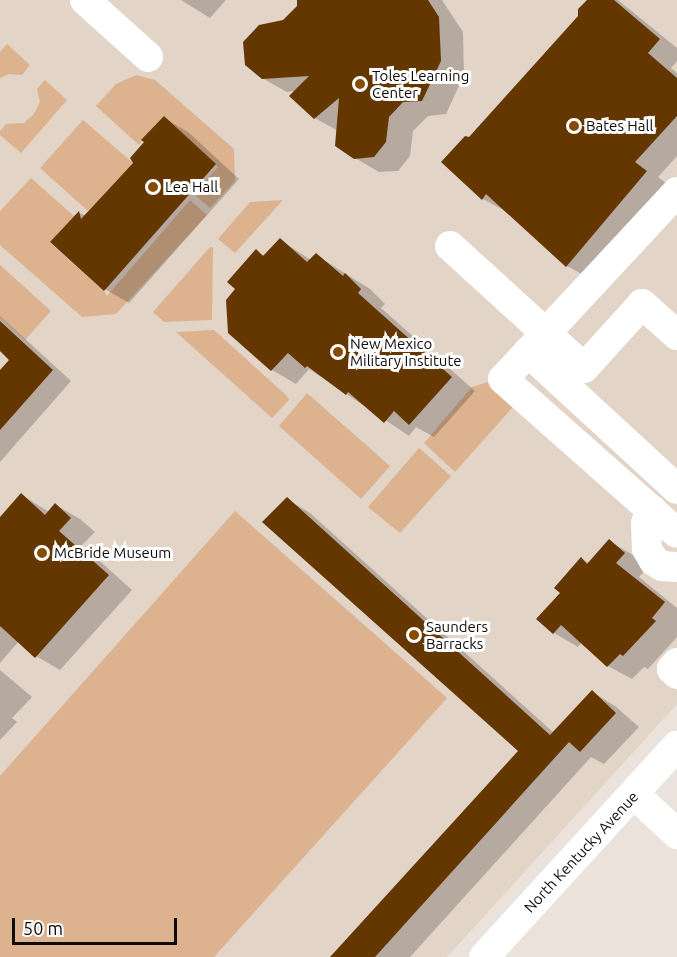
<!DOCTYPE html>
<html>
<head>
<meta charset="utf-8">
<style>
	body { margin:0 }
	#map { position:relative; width:677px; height:957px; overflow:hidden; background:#eae2db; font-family:Ubuntu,sans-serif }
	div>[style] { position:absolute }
	.built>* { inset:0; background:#e3d4c8 }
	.green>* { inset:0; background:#dcb28f }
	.shadow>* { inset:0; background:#0003 }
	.building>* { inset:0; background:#653700 }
	.minor>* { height:30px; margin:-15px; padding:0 15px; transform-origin:15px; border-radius:15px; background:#fff }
	.dots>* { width:16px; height:16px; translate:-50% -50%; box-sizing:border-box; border:3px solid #fff; border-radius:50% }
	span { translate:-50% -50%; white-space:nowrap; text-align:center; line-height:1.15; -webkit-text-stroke:6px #fff; paint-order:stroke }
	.poi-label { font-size:15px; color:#0e0b09 }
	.left { translate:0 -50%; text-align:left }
	.street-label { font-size:15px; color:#0e0b09 }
	.scale { position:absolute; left:12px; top:918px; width:165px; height:27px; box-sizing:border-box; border:3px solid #0e0b09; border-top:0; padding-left:8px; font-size:18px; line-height:21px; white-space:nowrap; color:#0e0b09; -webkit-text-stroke:4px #fff; paint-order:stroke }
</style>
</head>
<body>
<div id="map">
	<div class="built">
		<i style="clip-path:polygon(0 0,677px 0,677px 704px,447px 957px,0 957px)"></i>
	</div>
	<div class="green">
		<i style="clip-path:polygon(7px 44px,30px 65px,22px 75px,9px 74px,0 78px,0 52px)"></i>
		<i style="clip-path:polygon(136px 75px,155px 80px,234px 149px,235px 181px,210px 208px,194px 194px,218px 167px,164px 116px,139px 145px,96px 106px,116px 84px)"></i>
		<i style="clip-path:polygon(45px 80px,67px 100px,21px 153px,0 135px,0 131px,6px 124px,24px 123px,34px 114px,40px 102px,37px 89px)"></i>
		<i style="clip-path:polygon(83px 120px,133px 163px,88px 211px,40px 168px)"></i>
		<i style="clip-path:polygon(31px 178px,74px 216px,50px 243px,104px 291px,107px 296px,190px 200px,207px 215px,116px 314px,82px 317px,0 245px,0 211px)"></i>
		<i style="clip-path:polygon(283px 200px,235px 253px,218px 239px,250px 202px)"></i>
		<i style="clip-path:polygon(210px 247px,213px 248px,212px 320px,164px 322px,153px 312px)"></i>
		<i style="clip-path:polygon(0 265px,51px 311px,25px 340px,0 317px)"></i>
		<i style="clip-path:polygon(214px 330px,287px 396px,289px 400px,272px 418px,176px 332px)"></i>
		<i style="clip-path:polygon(488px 382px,513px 407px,455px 472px,424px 443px,472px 387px)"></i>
		<i style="clip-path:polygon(307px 393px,390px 466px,361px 499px,279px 426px)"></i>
		<i style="clip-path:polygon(419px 448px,451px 476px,400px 533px,368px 507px)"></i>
		<i style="clip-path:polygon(235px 511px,447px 698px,214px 957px,0 957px,0 776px)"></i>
	</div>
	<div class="shadow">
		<i style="clip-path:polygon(181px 0,226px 0,210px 18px)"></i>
		<i style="clip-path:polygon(298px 0,442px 0,463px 32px,464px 75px,446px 114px,428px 116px,413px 131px,410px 156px,398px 171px,379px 172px,355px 158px,338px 131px,315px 118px,291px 96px,295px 91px,287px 92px,262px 78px,284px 22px,299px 6px)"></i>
		<i style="clip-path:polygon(589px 0,618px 0,677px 48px,677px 61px,671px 68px,677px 73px,677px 156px,658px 177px,670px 186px,591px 279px,567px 266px,507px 212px,483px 199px,470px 139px,579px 17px)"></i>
		<i style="clip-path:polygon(164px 118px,188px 132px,239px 179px,129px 303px,105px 289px,52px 242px,80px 213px,86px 216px,135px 163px)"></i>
		<i style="clip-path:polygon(280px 240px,311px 260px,316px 255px,370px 289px,385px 304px,381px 308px,475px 391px,434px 437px,416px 427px,409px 436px,309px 369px,296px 384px,272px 370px,230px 332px,237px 288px,256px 251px,265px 256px)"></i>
		<i style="clip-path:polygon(0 316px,71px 381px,0 462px,0 372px,11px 359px,0 349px)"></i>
		<i style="clip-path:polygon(22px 495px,49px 512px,56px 505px,80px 519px,95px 532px,82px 545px,132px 590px,60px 670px,36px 656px,19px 641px,0 663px,0 519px)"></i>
		<i style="clip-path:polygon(287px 499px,310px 513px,554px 733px,592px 692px,615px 706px,639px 727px,604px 764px,591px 757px,410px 957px,333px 957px,520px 751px)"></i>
		<i style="clip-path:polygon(609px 541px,633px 555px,648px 567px,639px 577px,677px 608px,677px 637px,648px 669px,644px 667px,632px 679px,608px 666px,582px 642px,578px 647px,554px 633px,562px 593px,582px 559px,589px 563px)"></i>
		<i style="clip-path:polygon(0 670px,32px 697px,12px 718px,17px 722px,0 740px)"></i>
	</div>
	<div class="building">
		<i style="clip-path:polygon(297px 0,428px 0,439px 17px,441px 61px,422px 101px,403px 102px,389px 117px,386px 142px,374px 157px,354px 159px,335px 146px,339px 98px,314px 119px,289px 96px,309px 76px,262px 79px,245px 65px,243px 42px,259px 25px,283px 20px,297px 6px)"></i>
		<i style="clip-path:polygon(587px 0,614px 0,660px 39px,648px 53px,677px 78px,677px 116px,635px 162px,647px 171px,566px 267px,486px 194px,482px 200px,441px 162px,465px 136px,469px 137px,578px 16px,578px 9px)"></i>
		<i style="clip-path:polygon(164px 116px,216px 164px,104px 291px,50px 242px,79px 211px,81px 219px,133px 163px,130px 158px,144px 142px,141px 140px)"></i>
		<i style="clip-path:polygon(280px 238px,307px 262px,316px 253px,343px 276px,345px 273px,361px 289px,358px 293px,452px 377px,409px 425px,394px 411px,384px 423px,348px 392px,346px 395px,307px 366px,305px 368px,288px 353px,271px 371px,228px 333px,226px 300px,235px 289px,227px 282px,256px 249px,263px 256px)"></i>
		<i style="clip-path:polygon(0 321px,53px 370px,0 430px,0 370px,9px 360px,0 351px)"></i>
		<i style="clip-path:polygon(21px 493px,45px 515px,55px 503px,71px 518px,59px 531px,109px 575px,35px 658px,0 626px,0 517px)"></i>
		<i style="clip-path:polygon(287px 497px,550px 735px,592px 690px,616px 713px,580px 752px,569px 742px,375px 957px,330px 957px,518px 751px,262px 522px)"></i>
		<i style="clip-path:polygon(609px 539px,625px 553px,616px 563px,665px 602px,652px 618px,656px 621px,623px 656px,620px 654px,607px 667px,561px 625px,553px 634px,536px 619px,560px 593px,554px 588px,581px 557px,587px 564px)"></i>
	</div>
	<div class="minor">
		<i style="left:85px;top:0;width:85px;rotate:42.1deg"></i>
		<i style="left:677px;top:192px;width:255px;rotate:132.9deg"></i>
		<i style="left:503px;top:379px;width:232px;rotate:41.5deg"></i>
		<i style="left:450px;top:246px;width:181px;rotate:42.3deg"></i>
		<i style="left:584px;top:368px;width:86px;rotate:-47.8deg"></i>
		<i style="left:642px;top:304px;width:47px;rotate:41.5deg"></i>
		<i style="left:528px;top:352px;width:202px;rotate:42.6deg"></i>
		<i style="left:652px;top:510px;width:14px;rotate:115deg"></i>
		<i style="left:646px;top:523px;width:26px;rotate:88deg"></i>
		<i style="left:647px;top:549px;width:14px;rotate:60deg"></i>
		<i style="left:654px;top:561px;width:9px;rotate:32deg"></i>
		<i style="left:662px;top:566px;width:15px;rotate:4deg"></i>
		<i style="left:677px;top:663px;width:8px;rotate:130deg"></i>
		<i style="left:672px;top:669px;width:7px;rotate:45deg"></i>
		<i style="left:634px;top:794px;width:59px;rotate:42.9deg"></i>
		<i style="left:484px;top:957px;width:286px;rotate:-47.6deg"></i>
	</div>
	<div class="dots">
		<i style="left:360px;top:84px;background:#874c03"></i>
		<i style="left:574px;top:126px;background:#874c03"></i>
		<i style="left:153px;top:187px;background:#874c03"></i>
		<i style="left:338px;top:352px;background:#874c03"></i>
		<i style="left:42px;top:553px;background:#874c03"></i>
		<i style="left:414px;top:635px;background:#874c03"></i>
	</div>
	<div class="poi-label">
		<span class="left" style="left:372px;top:84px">Toles Learning<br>Center</span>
		<span class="left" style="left:586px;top:126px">Bates Hall</span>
		<span class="left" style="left:165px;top:187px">Lea Hall</span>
		<span class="left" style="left:350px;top:352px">New Mexico<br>Military Institute</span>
		<span class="left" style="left:54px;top:553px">McBride Museum</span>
		<span class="left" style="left:426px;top:635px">Saunders<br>Barracks</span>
	</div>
	<div class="street-label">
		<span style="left:581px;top:852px;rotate:-47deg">North Kentucky Avenue</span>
	</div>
	<div class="scale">50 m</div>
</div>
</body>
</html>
